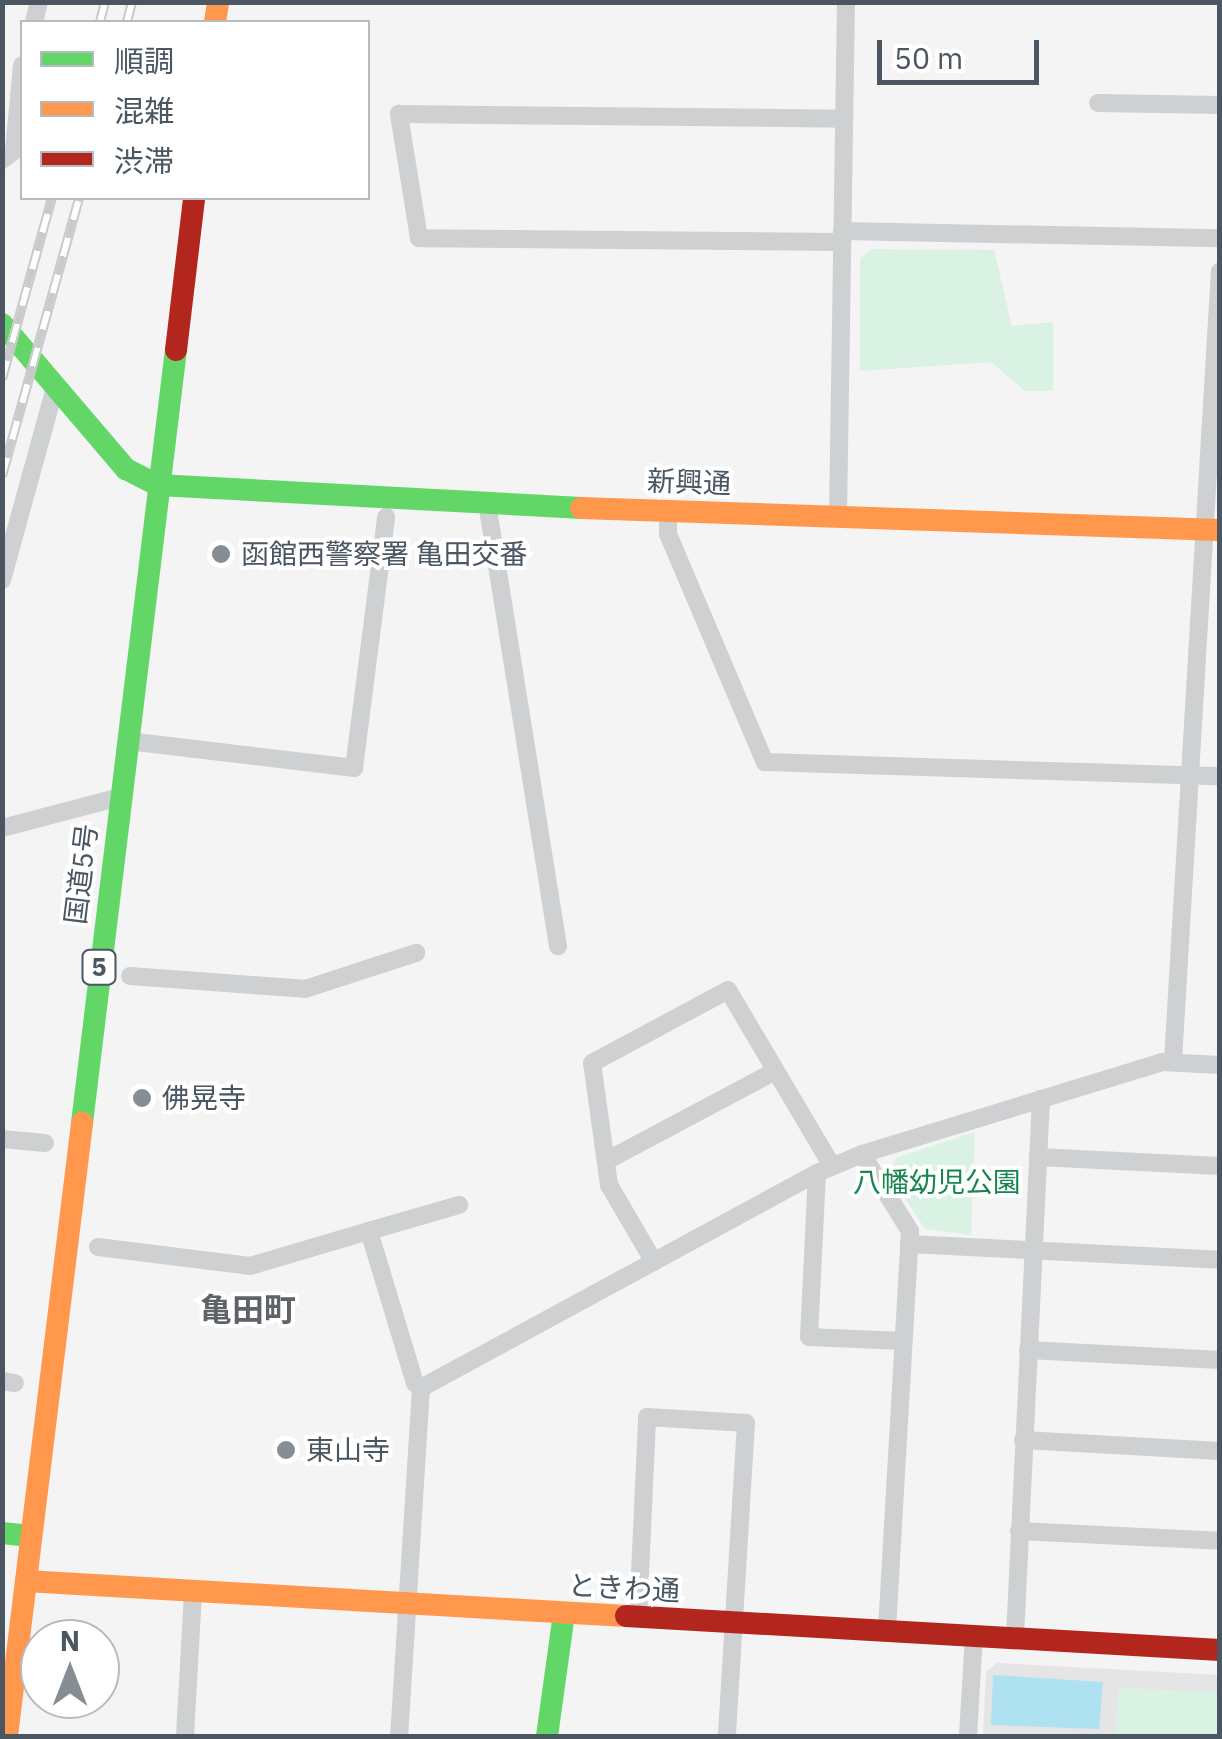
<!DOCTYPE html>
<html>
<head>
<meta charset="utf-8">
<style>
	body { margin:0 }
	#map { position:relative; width:1222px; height:1739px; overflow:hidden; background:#f4f4f4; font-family:"IBM Plex Sans","Noto Sans JP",sans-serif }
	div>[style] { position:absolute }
	.education>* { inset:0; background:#e6e5e6 }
	.green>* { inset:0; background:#d9f2e3 }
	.water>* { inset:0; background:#aee2f0 }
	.street>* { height:18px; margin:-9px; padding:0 9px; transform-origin:9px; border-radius:9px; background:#ced0d2 }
	.fast>* { height:22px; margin:-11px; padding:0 11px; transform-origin:11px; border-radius:11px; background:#63d668 }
	.slow>* { height:22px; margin:-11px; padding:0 11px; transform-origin:11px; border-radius:11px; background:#ff974d }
	.jam>* { height:22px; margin:-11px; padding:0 11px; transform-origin:11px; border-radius:11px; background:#b3261e }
	.rail>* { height:10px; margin-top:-5px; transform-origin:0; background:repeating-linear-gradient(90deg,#fff 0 19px,#c9cacc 0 38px); box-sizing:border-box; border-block:2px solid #c9cacc }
	.dots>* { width:28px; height:28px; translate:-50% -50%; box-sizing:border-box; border:5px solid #fff; border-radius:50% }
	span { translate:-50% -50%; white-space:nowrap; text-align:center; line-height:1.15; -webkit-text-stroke:8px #fff; paint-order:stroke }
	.shield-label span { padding:2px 8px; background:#fff; border:2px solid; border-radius:8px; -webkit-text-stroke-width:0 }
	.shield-label { font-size:25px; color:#4a5661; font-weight:700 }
	.street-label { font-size:28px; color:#4a5661 }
	.poi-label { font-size:28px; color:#4a5661 }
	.left { translate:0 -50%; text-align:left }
	.park-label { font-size:28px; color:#17864f }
	.quarter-label { font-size:32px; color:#5f6368; font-weight:700 }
	.frame { position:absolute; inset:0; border:5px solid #4a5661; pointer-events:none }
	.legend { position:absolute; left:20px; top:20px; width:350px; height:180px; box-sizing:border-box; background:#fff; border:2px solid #b7bbc0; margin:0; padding:12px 18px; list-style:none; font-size:30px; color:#4a5661 }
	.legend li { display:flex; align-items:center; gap:20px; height:50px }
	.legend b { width:50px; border:2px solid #b7bbc0 }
	.north { position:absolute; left:20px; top:1619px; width:100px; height:100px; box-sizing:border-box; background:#fff; border:2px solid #b7bbc0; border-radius:50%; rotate:0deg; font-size:28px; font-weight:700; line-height:40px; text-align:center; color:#4a5661 }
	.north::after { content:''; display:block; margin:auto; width:35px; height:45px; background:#868d94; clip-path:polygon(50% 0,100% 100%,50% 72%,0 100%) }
	.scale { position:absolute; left:877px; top:40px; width:162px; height:45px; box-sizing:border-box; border:5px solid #4a5661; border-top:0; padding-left:12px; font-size:30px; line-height:35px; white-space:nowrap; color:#4a5661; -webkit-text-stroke:8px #fff; paint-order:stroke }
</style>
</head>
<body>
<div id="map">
	<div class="education">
		<i style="clip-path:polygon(997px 1663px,1219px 1675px,1219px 1736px,983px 1736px,986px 1672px)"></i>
	</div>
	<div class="green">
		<i style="clip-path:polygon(872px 249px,994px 250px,1012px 326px,1053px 322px,1053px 391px,1025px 391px,991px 362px,860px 371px,860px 259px)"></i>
		<i style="clip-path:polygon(975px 1132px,971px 1235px,925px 1229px,889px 1173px,896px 1158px)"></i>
		<i style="clip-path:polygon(1118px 1688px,1219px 1692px,1219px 1736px,1116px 1736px)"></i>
	</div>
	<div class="water">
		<i style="clip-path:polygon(993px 1675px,1103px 1682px,1099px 1729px,991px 1725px)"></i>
	</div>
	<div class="street">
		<i style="left:34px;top:22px;width:21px;rotate:-76deg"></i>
		<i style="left:1098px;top:103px;width:122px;rotate:0.9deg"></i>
		<i style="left:2px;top:160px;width:15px;rotate:-37deg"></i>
		<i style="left:14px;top:151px;width:86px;rotate:-84.7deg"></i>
		<i style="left:842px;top:231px;width:378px;rotate:1.1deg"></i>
		<i style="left:842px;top:242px;width:423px;rotate:-179.5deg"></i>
		<i style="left:419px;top:238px;width:126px;rotate:-99.2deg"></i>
		<i style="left:399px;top:114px;width:444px;rotate:0.6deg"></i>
		<i style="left:487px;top:503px;width:449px;rotate:80.9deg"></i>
		<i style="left:668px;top:511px;width:23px;rotate:90deg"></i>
		<i style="left:668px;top:534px;width:248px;rotate:67deg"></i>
		<i style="left:765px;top:762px;width:455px;rotate:1.8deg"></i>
		<i style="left:838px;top:516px;width:514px;rotate:-89.11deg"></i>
		<i style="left:2px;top:580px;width:199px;rotate:-74.6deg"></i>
		<i style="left:128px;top:741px;width:228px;rotate:6.8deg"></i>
		<i style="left:354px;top:768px;width:253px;rotate:-82.7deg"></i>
		<i style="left:2px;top:828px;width:122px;rotate:-14.7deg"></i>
		<i style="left:130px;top:976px;width:175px;rotate:4.2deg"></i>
		<i style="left:305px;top:989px;width:117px;rotate:-18deg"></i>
		<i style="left:1173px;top:1061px;width:791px;rotate:-86.6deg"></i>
		<i style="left:2px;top:1139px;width:43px;rotate:5.3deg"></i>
		<i style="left:862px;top:1154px;width:91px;rotate:58.1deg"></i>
		<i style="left:910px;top:1231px;width:402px;rotate:93.3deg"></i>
		<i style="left:1038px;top:1157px;width:182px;rotate:2.8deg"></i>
		<i style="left:606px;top:1161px;width:191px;rotate:-28deg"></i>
		<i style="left:817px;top:1173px;width:164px;rotate:92.8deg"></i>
		<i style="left:809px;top:1337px;width:94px;rotate:2.4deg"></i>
		<i style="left:369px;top:1231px;width:94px;rotate:-16.1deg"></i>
		<i style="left:909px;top:1244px;width:311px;rotate:2.9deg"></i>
		<i style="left:98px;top:1247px;width:153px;rotate:7.1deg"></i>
		<i style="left:250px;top:1266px;width:124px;rotate:-16.4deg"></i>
		<i style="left:369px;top:1231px;width:159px;rotate:73.2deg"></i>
		<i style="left:415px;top:1383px;width:8px;rotate:40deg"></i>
		<i style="left:421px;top:1388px;width:349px;rotate:93.6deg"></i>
		<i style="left:654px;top:1262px;width:89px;rotate:-120.3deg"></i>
		<i style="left:609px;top:1185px;width:123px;rotate:-97.9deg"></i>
		<i style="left:592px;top:1063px;width:154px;rotate:-28.2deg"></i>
		<i style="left:728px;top:990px;width:204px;rotate:59.4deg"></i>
		<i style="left:1028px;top:1350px;width:192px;rotate:3deg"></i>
		<i style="left:2px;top:1381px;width:13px;rotate:9deg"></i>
		<i style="left:421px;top:1388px;width:451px;rotate:-28.5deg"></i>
		<i style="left:817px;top:1173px;width:49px;rotate:-22.9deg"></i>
		<i style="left:862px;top:1154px;width:314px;rotate:-17deg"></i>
		<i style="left:1162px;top:1062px;width:58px;rotate:3deg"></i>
		<i style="left:1023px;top:1440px;width:197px;rotate:3.2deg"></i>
		<i style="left:1019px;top:1531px;width:201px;rotate:2.8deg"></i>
		<i style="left:638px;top:1618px;width:201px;rotate:-87.4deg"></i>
		<i style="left:647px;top:1417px;width:99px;rotate:3.5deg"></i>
		<i style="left:746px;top:1423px;width:314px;rotate:93.5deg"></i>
		<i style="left:1015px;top:1637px;width:539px;rotate:-87.23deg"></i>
		<i style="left:185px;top:1736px;width:143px;rotate:-86.8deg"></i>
		<i style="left:968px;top:1736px;width:100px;rotate:-86.6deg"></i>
	</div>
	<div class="fast">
		<i style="left:2px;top:324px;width:191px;rotate:49.5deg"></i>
		<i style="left:126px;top:469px;width:36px;rotate:27deg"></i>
		<i style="left:158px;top:485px;width:424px;rotate:3.1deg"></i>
		<i style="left:82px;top:1123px;width:779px;rotate:-83.07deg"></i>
		<i style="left:2px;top:1533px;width:29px;rotate:6deg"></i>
		<i style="left:547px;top:1736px;width:123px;rotate:-82.1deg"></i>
	</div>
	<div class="slow">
		<i style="left:215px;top:22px;width:20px;rotate:-81deg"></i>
		<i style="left:581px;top:508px;width:639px;rotate:1.97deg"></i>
		<i style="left:26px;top:1581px;width:601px;rotate:3.34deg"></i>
		<i style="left:7px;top:1736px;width:618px;rotate:-83.02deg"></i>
	</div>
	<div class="jam">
		<i style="left:176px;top:350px;width:153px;rotate:-83.2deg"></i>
		<i style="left:626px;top:1616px;width:595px;rotate:3.28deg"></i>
	</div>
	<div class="rail">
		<i style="left:100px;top:22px;width:21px;rotate:-76deg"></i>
		<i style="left:127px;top:22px;width:21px;rotate:-76deg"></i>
		<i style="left:2px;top:379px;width:188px;rotate:-74.6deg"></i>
		<i style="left:2px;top:476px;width:288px;rotate:-74.5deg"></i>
	</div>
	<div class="dots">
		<i style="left:221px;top:554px;background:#868d94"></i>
		<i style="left:142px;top:1098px;background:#868d94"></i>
		<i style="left:286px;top:1450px;background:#868d94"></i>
	</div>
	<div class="shield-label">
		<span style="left:99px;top:967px">5</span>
	</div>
	<div class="street-label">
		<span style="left:689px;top:482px;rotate:2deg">新興通</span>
		<span style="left:81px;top:874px;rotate:-83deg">国道5号</span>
		<span style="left:624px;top:1588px;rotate:3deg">ときわ通</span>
	</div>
	<div class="poi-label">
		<span class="left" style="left:241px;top:554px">函館西警察署 亀田交番</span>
		<span class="left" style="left:162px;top:1098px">佛晃寺</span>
		<span class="left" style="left:306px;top:1450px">東山寺</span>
	</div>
	<div class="park-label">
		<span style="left:937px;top:1182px">八幡幼児公園</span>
	</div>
	<div class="quarter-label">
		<span style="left:248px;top:1309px">亀田町</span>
	</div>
	<div class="frame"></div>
	<ul class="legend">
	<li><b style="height:12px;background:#63d668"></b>順調</li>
	<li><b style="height:12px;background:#ff974d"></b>混雑</li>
	<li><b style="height:12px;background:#b3261e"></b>渋滞</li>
	</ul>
	<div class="north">N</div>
	<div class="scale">50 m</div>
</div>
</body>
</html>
